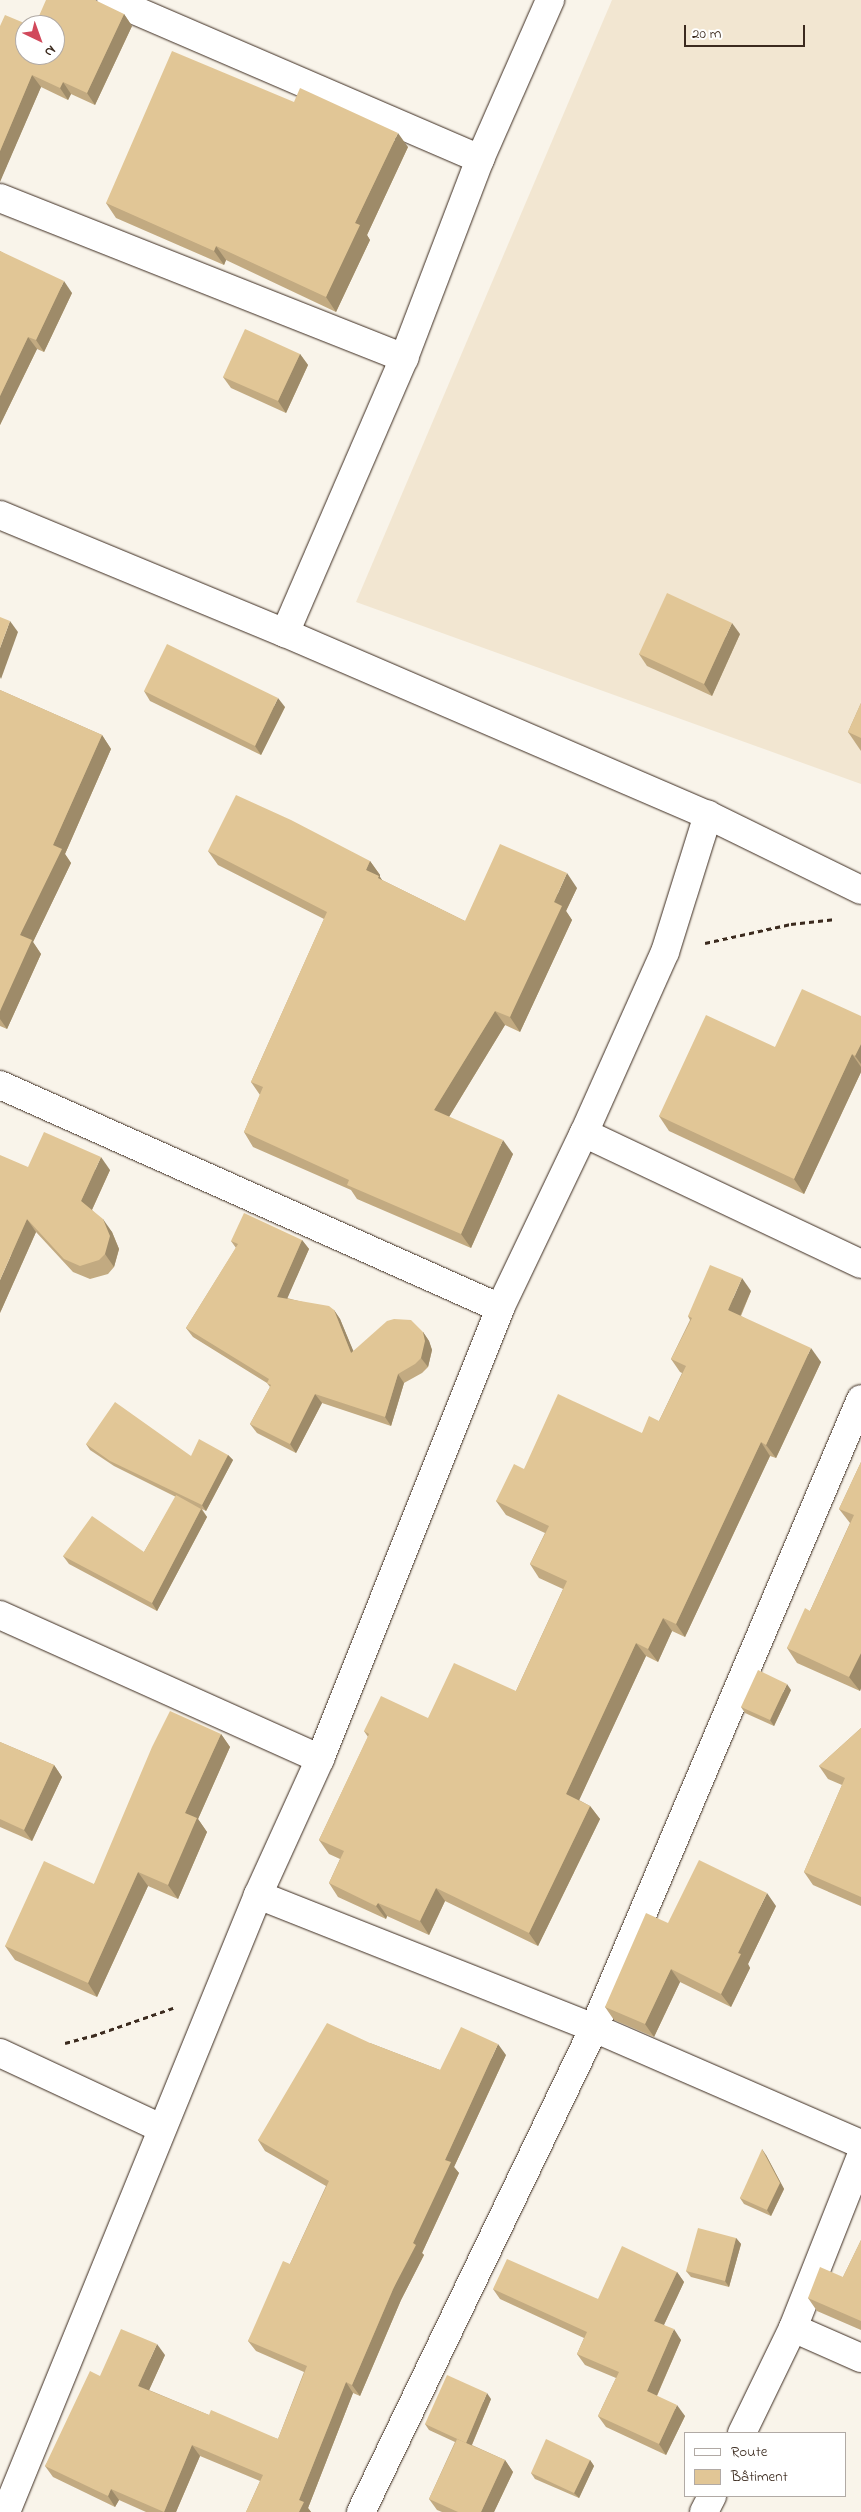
<!DOCTYPE html>
<html>
<head>
<meta charset="utf-8">
<style>
	body { margin:0 }
	#map { position:relative; width:861px; height:2512px; overflow:hidden; background:#f9f4ea; font-family:"Indie Flower",sans-serif }
	div>[style] { position:absolute }
	.built>* { inset:0; background:#f2e6d1 }
	.path>* { height:3px; margin-top:-1.5px; transform-origin:0; background:repeating-linear-gradient(90deg,#3b2a1e 0 5px,transparent 0 9px) }
	.roads { filter:drop-shadow(0 0 1px #3b2a1e) drop-shadow(0 0 1px #3b2a1e) }
	.street>* { height:28px; margin:-14px; padding:0 14px; transform-origin:14px; border-radius:14px; background:#fff }
	.wall>* { inset:0; background:#c2aa81 }
	.shaded-wall>* { inset:0; background:#9e8b69 }
	.building>* { inset:0; background:#e1c696 }
	span { translate:-50% -50%; white-space:nowrap; text-align:center; line-height:1.15; -webkit-text-stroke:4px #fff; paint-order:stroke }
	.legend { position:absolute; left:684px; top:2432px; width:162px; height:65px; box-sizing:border-box; background:#fff; border:1px solid #b1aaa5; margin:0; padding:6px 9px; list-style:none; font-size:15px; color:#3b2a1e }
	.legend li { display:flex; align-items:center; gap:10px; height:25px }
	.legend b { width:25px; border:1px solid #b1aaa5 }
	.north { position:absolute; left:15px; top:15px; width:50px; height:50px; box-sizing:border-box; background:#fff; border:1px solid #b1aaa5; border-radius:50%; rotate:138deg; font-size:14px; font-weight:700; line-height:20px; text-align:center; color:#3b2a1e }
	.north::after { content:''; display:block; margin:auto; width:18px; height:22px; background:#d1495b; clip-path:polygon(50% 0,100% 100%,50% 72%,0 100%) }
	.scale { position:absolute; left:684px; top:25px; width:121px; height:22px; box-sizing:border-box; border:2px solid #3b2a1e; border-top:0; padding-left:6px; font-size:15px; line-height:18px; white-space:nowrap; color:#3b2a1e; -webkit-text-stroke:4px #fff; paint-order:stroke }
</style>
</head>
<body>
<div id="map">
	<div class="built">
		<i style="clip-path:polygon(612px 0,861px 0,861px 784px,356px 602px)"></i>
	</div>
	<div class="path">
		<i style="left:705px;top:943px;width:88px;rotate:-12.5deg"></i>
		<i style="left:791px;top:924px;width:45px;rotate:-6.3deg"></i>
		<i style="left:65px;top:2043px;width:28px;rotate:-15deg"></i>
		<i style="left:92px;top:2036px;width:86px;rotate:-19.1deg"></i>
	</div>
	<div class="roads">
		<div class="street">
			<i style="left:111px;top:0;width:402px;rotate:23.3deg"></i>
			<i style="left:0;top:198px;width:435px;rotate:21.6deg"></i>
			<i style="left:0;top:515px;width:308px;rotate:22.5deg"></i>
			<i style="left:285px;top:633px;width:460px;rotate:23.3deg"></i>
			<i style="left:708px;top:815px;width:170px;rotate:26.1deg"></i>
			<i style="left:285px;top:633px;width:300px;rotate:-66.6deg"></i>
			<i style="left:404px;top:358px;width:213px;rotate:-69.1deg"></i>
			<i style="left:480px;top:159px;width:174px;rotate:-66.2deg"></i>
			<i style="left:0;top:1085px;width:547px;rotate:24.04deg"></i>
			<i style="left:584px;top:1133px;width:306px;rotate:25.3deg"></i>
			<i style="left:0;top:1615px;width:351px;rotate:24.2deg"></i>
			<i style="left:258px;top:1895px;width:361px;rotate:21.6deg"></i>
			<i style="left:594px;top:2028px;width:291px;rotate:23.5deg"></i>
			<i style="left:0;top:2053px;width:178px;rotate:25deg"></i>
			<i style="left:793px;top:2328px;width:74px;rotate:23.8deg"></i>
			<i style="left:742px;top:2433px;width:117px;rotate:-64.1deg"></i>
			<i style="left:793px;top:2328px;width:185px;rotate:-68.4deg"></i>
			<i style="left:6px;top:2512px;width:666px;rotate:-67.78deg"></i>
			<i style="left:258px;top:1895px;width:149px;rotate:-65.5deg"></i>
			<i style="left:320px;top:1759px;width:486px;rotate:-68.2deg"></i>
			<i style="left:500px;top:1308px;width:194px;rotate:-64.4deg"></i>
			<i style="left:584px;top:1133px;width:198px;rotate:-65.9deg"></i>
			<i style="left:665px;top:952px;width:144px;rotate:-72.6deg"></i>
			<i style="left:361px;top:2512px;width:537px;rotate:-64.29deg"></i>
			<i style="left:594px;top:2028px;width:683px;rotate:-67deg"></i>
			<i style="left:704px;top:2512px;width:18px;rotate:-63deg"></i>
		</div>
	</div>
	<div class="wall">
		<i style="clip-path:polygon(124px 14px,132px 26px,95px 105px,71px 94px,68px 100px,41px 87px,0 181px,0 26px,25px 55px)"></i>
		<i style="clip-path:polygon(294px 102px,408px 147px,367px 235px,370px 240px,336px 312px,226px 260px,224px 265px,116px 218px,106px 203px)"></i>
		<i style="clip-path:polygon(0 251px,72px 293px,44px 352px,37px 349px,0 425px)"></i>
		<i style="clip-path:polygon(300px 354px,308px 365px,286px 413px,231px 388px,223px 377px)"></i>
		<i style="clip-path:polygon(740px 634px,712px 696px,647px 666px,639px 654px)"></i>
		<i style="clip-path:polygon(0 690px,102px 735px,111px 749px,65px 854px,71px 863px,33px 942px,41px 954px,7px 1029px,0 1026px)"></i>
		<i style="clip-path:polygon(144px 691px,285px 707px,261px 755px,150px 701px)"></i>
		<i style="clip-path:polygon(861px 703px,861px 751px,848px 732px)"></i>
		<i style="clip-path:polygon(208px 851px,370px 861px,380px 875px,380px 877px,382px 880px,465px 921px,577px 888px,566px 911px,572px 920px,520px 1032px,505px 1025px,449px 1117px,513px 1154px,471px 1248px,357px 1199px,351px 1190px,253px 1147px,244px 1132px,260px 1095px,251px 1082px,324px 919px,218px 865px)"></i>
		<i style="clip-path:polygon(861px 1016px,861px 1072px,804px 1194px,669px 1131px,659px 1116px,775px 1047px)"></i>
		<i style="clip-path:polygon(28px 1167px,110px 1170px,92px 1210px,112px 1232px,119px 1249px,114px 1267px,108px 1274px,90px 1279px,73px 1272px,36px 1232px,0 1313px)"></i>
		<i style="clip-path:polygon(302px 1240px,309px 1249px,287px 1298px,334px 1310px,340px 1319px,353px 1351px,423px 1332px,429px 1341px,432px 1350px,428px 1367px,422px 1373px,404px 1383px,391px 1426px,322px 1403px,296px 1453px,257px 1433px,250px 1424px,270px 1387px,267px 1383px,193px 1337px,186px 1328px,236px 1248px,231px 1241px)"></i>
		<i style="clip-path:polygon(751px 1291px,741px 1316px,821px 1362px,776px 1458px,770px 1456px,685px 1637px,672px 1631px,658px 1662px,646px 1656px,579px 1800px,590px 1806px,600px 1819px,538px 1946px,445px 1901px,429px 1935px,387px 1916px,386px 1919px,338px 1897px,329px 1883px,340px 1859px,329px 1854px,319px 1840px,368px 1737px,364px 1731px,428px 1718px,516px 1691px,563px 1589px,539px 1578px,530px 1564px,545px 1533px,506px 1515px,496px 1501px,524px 1469px,642px 1433px,659px 1421px,682px 1373px,680px 1372px,671px 1359px,690px 1320px,688px 1316px)"></i>
		<i style="clip-path:polygon(86px 1444px,191px 1456px,228px 1455px,233px 1460px,206px 1511px,202px 1509px,207px 1517px,157px 1611px,69px 1564px,63px 1556px,144px 1552px,176px 1497px,114px 1466px,90px 1450px)"></i>
		<i style="clip-path:polygon(861px 1462px,861px 1688px,860px 1691px,797px 1663px,787px 1648px,810px 1611px,850px 1523px,839px 1509px)"></i>
		<i style="clip-path:polygon(791px 1690px,774px 1726px,745px 1713px,741px 1707px)"></i>
		<i style="clip-path:polygon(861px 1728px,861px 1906px,813px 1885px,804px 1872px,842px 1785px,828px 1779px,819px 1766px)"></i>
		<i style="clip-path:polygon(221px 1734px,230px 1747px,198px 1819px,207px 1832px,178px 1899px,148px 1886px,97px 1997px,15px 1960px,5px 1946px,94px 1884px)"></i>
		<i style="clip-path:polygon(0 1742px,54px 1765px,62px 1777px,32px 1841px,0 1827px)"></i>
		<i style="clip-path:polygon(776px 1906px,748px 1964px,750px 1968px,731px 2007px,680px 1982px,654px 2037px,614px 2020px,605px 2007px,668px 1923px)"></i>
		<i style="clip-path:polygon(370px 2043px,440px 2070px,506px 2055px,454px 2167px,459px 2173px,422px 2253px,424px 2255px,401px 2300px,360px 2396px,353px 2393px,308px 2508px,311px 2512px,246px 2512px,260px 2481px,200px 2456px,176px 2512px,146px 2512px,119px 2500px,115px 2507px,53px 2477px,45px 2466px,100px 2376px,165px 2355px,149px 2390px,209px 2415px,278px 2439px,304px 2372px,256px 2351px,248px 2341px,290px 2264px,326px 2186px,265px 2151px,258px 2140px)"></i>
		<i style="clip-path:polygon(766px 2155px,784px 2189px,771px 2216px,744px 2204px,740px 2198px)"></i>
		<i style="clip-path:polygon(736px 2238px,741px 2244px,729px 2287px,691px 2277px,686px 2271px)"></i>
		<i style="clip-path:polygon(861px 2240px,861px 2330px,817px 2311px,808px 2298px,843px 2277px)"></i>
		<i style="clip-path:polygon(677px 2272px,684px 2282px,664px 2325px,681px 2340px,657px 2396px,685px 2416px,666px 2455px,606px 2427px,598px 2416px,616px 2378px,585px 2365px,577px 2354px,584px 2338px,500px 2299px,493px 2289px,598px 2299px)"></i>
		<i style="clip-path:polygon(491px 2399px,472px 2445px,505px 2460px,513px 2472px,494px 2512px,442px 2512px,437px 2510px,429px 2499px,455px 2442px,429px 2430px,425px 2424px)"></i>
		<i style="clip-path:polygon(590px 2460px,594px 2466px,579px 2498px,535px 2479px,531px 2473px)"></i>
	</div>
	<div class="shaded-wall">
		<i style="clip-path:polygon(124px 14px,132px 26px,95px 105px,87px 93px)"></i>
		<i style="clip-path:polygon(32px 75px,41px 87px,0 182px,0 151px)"></i>
		<i style="clip-path:polygon(63px 82px,71px 94px,68px 100px,60px 88px)"></i>
		<i style="clip-path:polygon(398px 133px,408px 147px,367px 235px,370px 240px,336px 312px,326px 297px,355px 223px)"></i>
		<i style="clip-path:polygon(216px 246px,226px 260px,224px 265px,214px 251px)"></i>
		<i style="clip-path:polygon(64px 281px,72px 293px,44px 352px,36px 340px)"></i>
		<i style="clip-path:polygon(28px 337px,37px 349px,0 425px,0 396px)"></i>
		<i style="clip-path:polygon(300px 354px,308px 365px,286px 413px,278px 401px)"></i>
		<i style="clip-path:polygon(10px 621px,18px 632px,1px 679px,0 677px,0 648px)"></i>
		<i style="clip-path:polygon(732px 623px,740px 634px,712px 696px,704px 684px)"></i>
		<i style="clip-path:polygon(278px 698px,285px 707px,261px 755px,255px 746px)"></i>
		<i style="clip-path:polygon(102px 735px,111px 749px,65px 854px,71px 863px,33px 942px,41px 954px,7px 1029px,0 1019px,0 1011px,20px 935px,53px 845px)"></i>
		<i style="clip-path:polygon(370px 861px,380px 875px,380px 877px,389px 890px,366px 870px)"></i>
		<i style="clip-path:polygon(567px 873px,577px 888px,566px 911px,572px 920px,520px 1032px,510px 1017px,554px 902px)"></i>
		<i style="clip-path:polygon(495px 1011px,505px 1025px,444px 1125px,434px 1110px)"></i>
		<i style="clip-path:polygon(861px 1044px,861px 1064px,855px 1056px)"></i>
		<i style="clip-path:polygon(852px 1054px,861px 1067px,861px 1072px,804px 1194px,794px 1179px)"></i>
		<i style="clip-path:polygon(503px 1140px,513px 1154px,471px 1248px,461px 1234px)"></i>
		<i style="clip-path:polygon(101px 1157px,110px 1170px,90px 1214px,81px 1201px)"></i>
		<i style="clip-path:polygon(27px 1219px,36px 1232px,0 1313px,0 1280px)"></i>
		<i style="clip-path:polygon(103px 1219px,112px 1232px,119px 1249px,114px 1267px,105px 1254px)"></i>
		<i style="clip-path:polygon(302px 1240px,309px 1249px,284px 1306px,277px 1297px)"></i>
		<i style="clip-path:polygon(742px 1278px,751px 1291px,737px 1323px,728px 1310px)"></i>
		<i style="clip-path:polygon(334px 1310px,340px 1319px,358px 1362px,351px 1353px)"></i>
		<i style="clip-path:polygon(423px 1332px,429px 1341px,432px 1350px,428px 1367px,421px 1358px)"></i>
		<i style="clip-path:polygon(811px 1348px,821px 1362px,776px 1458px,766px 1445px)"></i>
		<i style="clip-path:polygon(398px 1374px,404px 1383px,391px 1426px,385px 1417px)"></i>
		<i style="clip-path:polygon(315px 1394px,322px 1403px,296px 1453px,290px 1444px)"></i>
		<i style="clip-path:polygon(761px 1442px,770px 1456px,685px 1637px,676px 1624px)"></i>
		<i style="clip-path:polygon(228px 1455px,233px 1460px,206px 1511px,202px 1505px)"></i>
		<i style="clip-path:polygon(201px 1509px,207px 1517px,157px 1611px,152px 1603px)"></i>
		<i style="clip-path:polygon(663px 1618px,672px 1631px,658px 1662px,648px 1649px)"></i>
		<i style="clip-path:polygon(636px 1643px,646px 1656px,576px 1807px,566px 1794px)"></i>
		<i style="clip-path:polygon(861px 1653px,861px 1688px,860px 1691px,849px 1677px)"></i>
		<i style="clip-path:polygon(787px 1684px,791px 1690px,774px 1726px,770px 1720px)"></i>
		<i style="clip-path:polygon(221px 1734px,230px 1747px,198px 1819px,207px 1832px,178px 1899px,168px 1885px,185px 1813px)"></i>
		<i style="clip-path:polygon(54px 1765px,62px 1777px,32px 1841px,24px 1830px)"></i>
		<i style="clip-path:polygon(590px 1806px,600px 1819px,538px 1946px,529px 1933px)"></i>
		<i style="clip-path:polygon(138px 1872px,148px 1886px,97px 1997px,88px 1983px)"></i>
		<i style="clip-path:polygon(436px 1888px,445px 1901px,429px 1935px,420px 1921px)"></i>
		<i style="clip-path:polygon(767px 1893px,776px 1906px,748px 1964px,750px 1968px,731px 2007px,721px 1994px,738px 1953px)"></i>
		<i style="clip-path:polygon(378px 1903px,387px 1916px,386px 1919px,376px 1906px)"></i>
		<i style="clip-path:polygon(671px 1969px,680px 1982px,654px 2037px,645px 2024px)"></i>
		<i style="clip-path:polygon(498px 2044px,506px 2055px,454px 2167px,459px 2173px,422px 2253px,424px 2255px,401px 2300px,360px 2396px,352px 2385px,413px 2243px,445px 2160px)"></i>
		<i style="clip-path:polygon(762px 2149px,766px 2155px,784px 2189px,771px 2216px,767px 2210px)"></i>
		<i style="clip-path:polygon(736px 2238px,741px 2244px,729px 2287px,725px 2281px)"></i>
		<i style="clip-path:polygon(677px 2272px,684px 2282px,661px 2331px,654px 2321px)"></i>
		<i style="clip-path:polygon(674px 2329px,681px 2340px,654px 2402px,647px 2391px)"></i>
		<i style="clip-path:polygon(157px 2344px,165px 2355px,146px 2397px,138px 2386px)"></i>
		<i style="clip-path:polygon(346px 2382px,353px 2393px,308px 2508px,311px 2512px,299px 2512px,299px 2500px)"></i>
		<i style="clip-path:polygon(487px 2393px,491px 2399px,470px 2449px,466px 2443px)"></i>
		<i style="clip-path:polygon(677px 2405px,685px 2416px,666px 2455px,659px 2444px)"></i>
		<i style="clip-path:polygon(192px 2445px,200px 2456px,176px 2512px,164px 2512px)"></i>
		<i style="clip-path:polygon(505px 2460px,513px 2472px,494px 2512px,481px 2512px)"></i>
		<i style="clip-path:polygon(590px 2460px,594px 2466px,579px 2498px,574px 2493px)"></i>
		<i style="clip-path:polygon(111px 2489px,119px 2500px,115px 2507px,108px 2496px)"></i>
	</div>
	<div class="building">
		<i style="clip-path:polygon(46px 0,95px 0,124px 14px,87px 93px,63px 82px,60px 88px,32px 75px,0 151px,0 26px,5px 15px,29px 25px,25px 25px,25px 55px,55px 55px,55px 25px,35px 25px)"></i>
		<i style="clip-path:polygon(172px 51px,294px 102px,300px 88px,398px 133px,355px 223px,360px 225px,326px 297px,216px 246px,214px 251px,106px 203px)"></i>
		<i style="clip-path:polygon(0 251px,64px 281px,36px 340px,28px 337px,0 396px)"></i>
		<i style="clip-path:polygon(245px 329px,300px 354px,278px 401px,223px 377px)"></i>
		<i style="clip-path:polygon(667px 593px,732px 623px,704px 684px,639px 654px)"></i>
		<i style="clip-path:polygon(0 617px,10px 621px,0 648px)"></i>
		<i style="clip-path:polygon(167px 644px,278px 698px,255px 746px,144px 691px)"></i>
		<i style="clip-path:polygon(0 690px,102px 735px,53px 845px,62px 849px,20px 935px,32px 940px,0 1011px)"></i>
		<i style="clip-path:polygon(861px 703px,861px 738px,848px 732px)"></i>
		<i style="clip-path:polygon(236px 795px,291px 820px,370px 861px,366px 870px,379px 876px,378px 878px,465px 921px,500px 844px,567px 873px,554px 902px,562px 906px,510px 1017px,495px 1011px,434px 1110px,503px 1140px,461px 1234px,347px 1185px,349px 1180px,244px 1132px,263px 1087px,251px 1082px,327px 912px,208px 851px)"></i>
		<i style="clip-path:polygon(802px 989px,861px 1016px,861px 1044px,855px 1056px,852px 1054px,794px 1179px,659px 1116px,706px 1015px,775px 1047px)"></i>
		<i style="clip-path:polygon(44px 1132px,101px 1157px,81px 1201px,103px 1219px,110px 1236px,105px 1254px,99px 1260px,80px 1266px,64px 1259px,27px 1219px,0 1280px,0 1155px,28px 1167px)"></i>
		<i style="clip-path:polygon(244px 1213px,302px 1240px,277px 1297px,329px 1306px,334px 1310px,351px 1353px,387px 1321px,394px 1319px,411px 1320px,423px 1332px,425px 1341px,421px 1358px,415px 1364px,398px 1374px,385px 1417px,315px 1394px,290px 1444px,250px 1424px,271px 1385px,267px 1383px,269px 1379px,186px 1328px,238px 1244px,231px 1241px)"></i>
		<i style="clip-path:polygon(710px 1265px,742px 1278px,728px 1310px,811px 1348px,766px 1445px,761px 1442px,676px 1624px,663px 1618px,648px 1649px,636px 1643px,566px 1794px,590px 1806px,529px 1933px,436px 1888px,420px 1921px,378px 1903px,376px 1906px,329px 1883px,344px 1851px,319px 1840px,369px 1734px,364px 1731px,381px 1696px,428px 1718px,454px 1663px,516px 1691px,567px 1581px,530px 1564px,549px 1526px,496px 1501px,514px 1464px,524px 1469px,558px 1394px,642px 1433px,649px 1416px,659px 1421px,686px 1366px,671px 1359px,692px 1318px,688px 1316px)"></i>
		<i style="clip-path:polygon(115px 1402px,191px 1456px,199px 1439px,228px 1455px,202px 1505px,110px 1461px,86px 1444px)"></i>
		<i style="clip-path:polygon(861px 1462px,861px 1653px,849px 1677px,787px 1648px,805px 1608px,810px 1611px,854px 1515px,839px 1509px)"></i>
		<i style="clip-path:polygon(176px 1495px,201px 1509px,152px 1603px,63px 1556px,92px 1516px,144px 1552px)"></i>
		<i style="clip-path:polygon(758px 1670px,787px 1684px,770px 1720px,741px 1707px)"></i>
		<i style="clip-path:polygon(170px 1711px,221px 1734px,185px 1813px,197px 1818px,168px 1885px,138px 1872px,88px 1983px,5px 1946px,44px 1861px,94px 1884px,152px 1747px)"></i>
		<i style="clip-path:polygon(861px 1728px,861px 1897px,804px 1872px,845px 1778px,819px 1766px)"></i>
		<i style="clip-path:polygon(0 1742px,54px 1765px,24px 1830px,0 1819px)"></i>
		<i style="clip-path:polygon(699px 1860px,767px 1893px,738px 1953px,741px 1954px,721px 1994px,671px 1969px,645px 2024px,605px 2007px,646px 1913px,668px 1923px)"></i>
		<i style="clip-path:polygon(327px 2023px,370px 2043px,440px 2070px,461px 2027px,498px 2044px,445px 2160px,451px 2162px,413px 2243px,416px 2245px,393px 2289px,352px 2385px,346px 2382px,299px 2500px,304px 2502px,299px 2512px,246px 2512px,263px 2475px,192px 2445px,164px 2512px,111px 2489px,108px 2496px,45px 2466px,90px 2371px,100px 2376px,121px 2329px,157px 2344px,138px 2386px,209px 2415px,211px 2410px,278px 2439px,307px 2366px,248px 2341px,283px 2261px,290px 2264px,329px 2181px,258px 2140px)"></i>
		<i style="clip-path:polygon(762px 2149px,780px 2183px,767px 2210px,740px 2198px)"></i>
		<i style="clip-path:polygon(698px 2228px,736px 2238px,725px 2281px,686px 2271px)"></i>
		<i style="clip-path:polygon(861px 2240px,861px 2321px,808px 2298px,820px 2267px,843px 2277px)"></i>
		<i style="clip-path:polygon(622px 2246px,677px 2272px,654px 2321px,674px 2329px,647px 2391px,677px 2405px,659px 2444px,598px 2416px,619px 2372px,577px 2354px,587px 2332px,493px 2289px,507px 2259px,598px 2299px)"></i>
		<i style="clip-path:polygon(447px 2375px,487px 2393px,466px 2443px,425px 2424px)"></i>
		<i style="clip-path:polygon(457px 2439px,505px 2460px,481px 2512px,458px 2512px,429px 2499px)"></i>
		<i style="clip-path:polygon(546px 2439px,590px 2460px,574px 2493px,531px 2473px)"></i>
	</div>
	<ul class="legend">
	<li><b style="height:6px;background:#fff"></b>Route</li>
	<li><b style="height:14px;background:#e1c696"></b>Bâtiment</li>
	</ul>
	<div class="north">N</div>
	<div class="scale">20 m</div>
</div>
</body>
</html>
